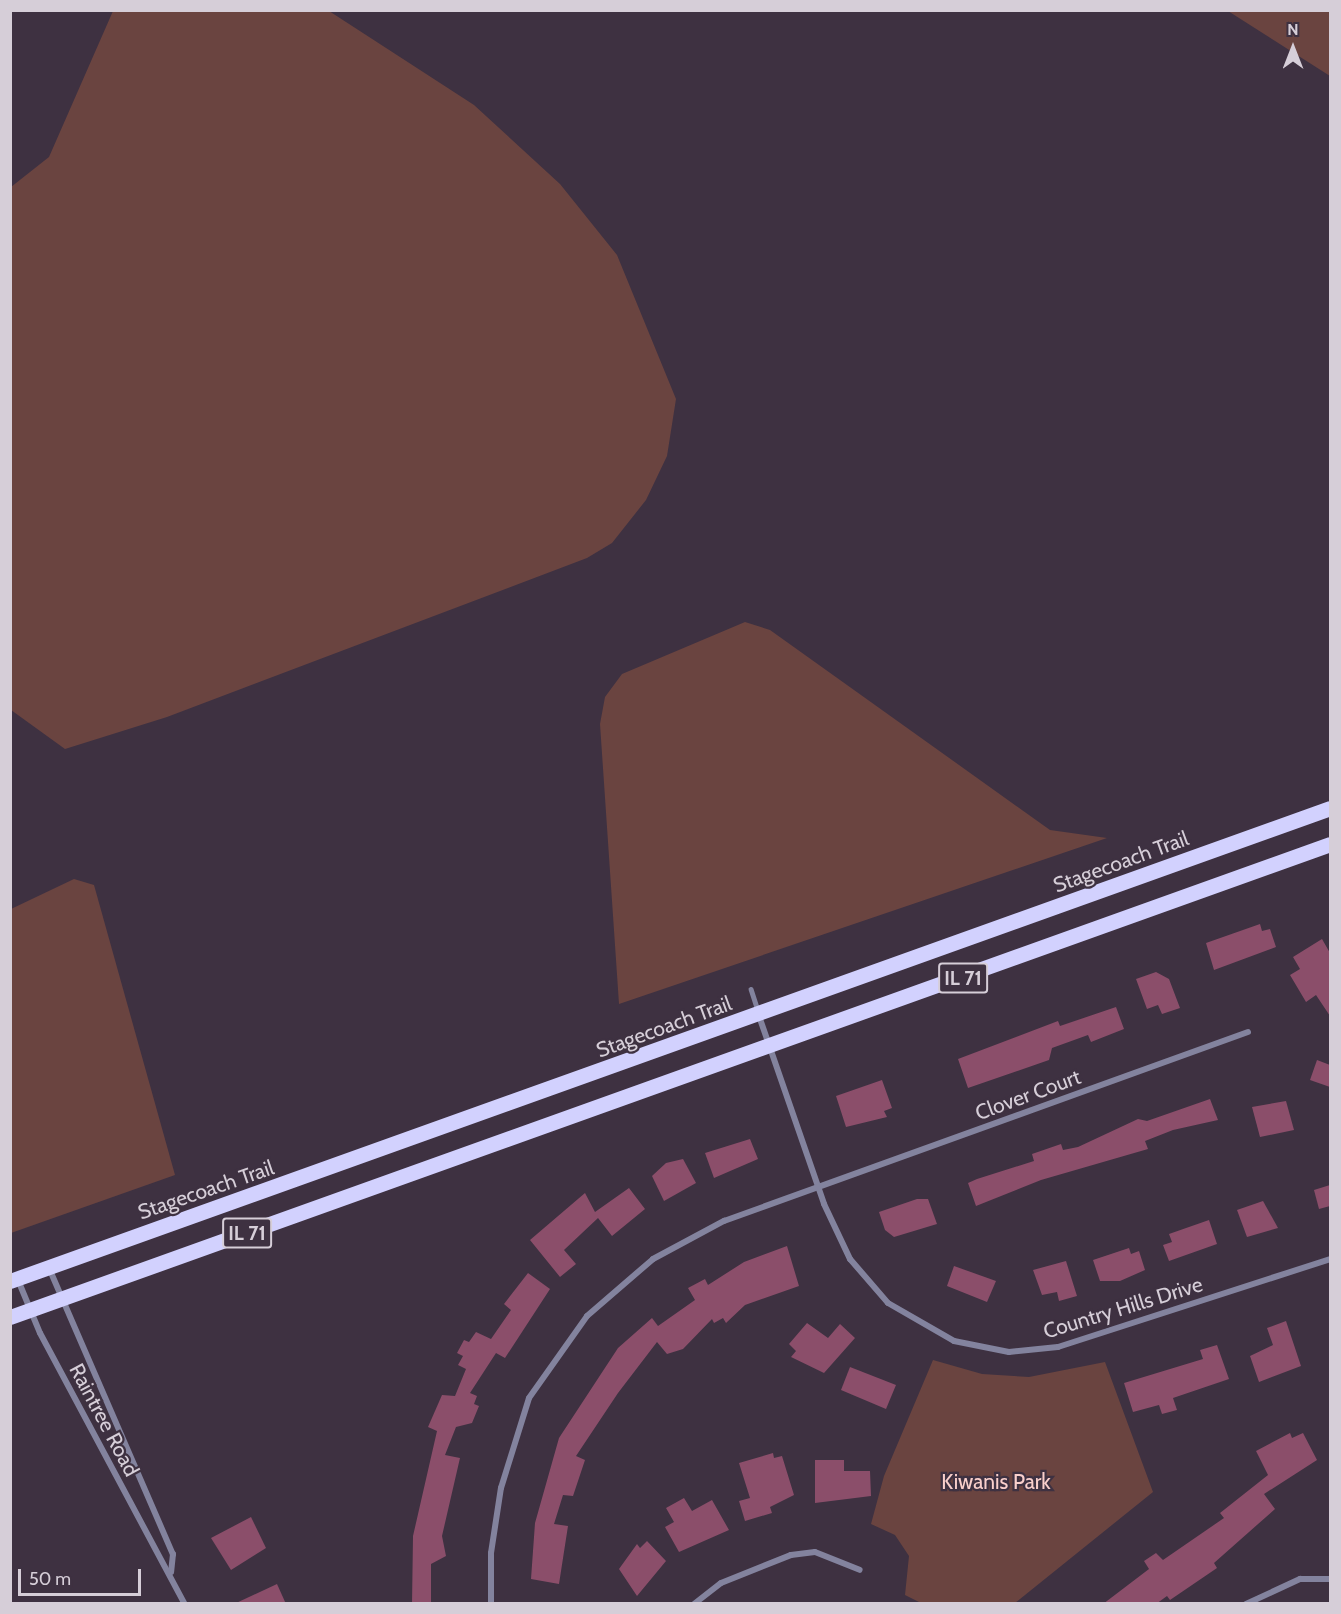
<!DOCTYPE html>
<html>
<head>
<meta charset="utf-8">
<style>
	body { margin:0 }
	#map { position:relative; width:1341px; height:1614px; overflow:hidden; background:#3e3141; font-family:Cabin,sans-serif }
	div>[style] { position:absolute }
	.green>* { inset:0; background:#6a4440 }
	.building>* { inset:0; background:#8b4e6a }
	.service>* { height:4.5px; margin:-2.25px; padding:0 2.25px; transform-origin:2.25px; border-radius:2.25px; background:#83839e }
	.minor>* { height:6px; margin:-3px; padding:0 3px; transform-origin:3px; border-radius:3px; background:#83839e }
	.primary>* { height:15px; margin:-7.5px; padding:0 7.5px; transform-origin:7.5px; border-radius:7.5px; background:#d2d1fe }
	span { translate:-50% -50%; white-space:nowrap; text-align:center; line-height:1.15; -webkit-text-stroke:4.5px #3e3141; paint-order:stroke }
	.shield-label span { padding:2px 4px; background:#3e3141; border:2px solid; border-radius:4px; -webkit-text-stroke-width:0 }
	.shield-label { font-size:20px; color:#d6ced8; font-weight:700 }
	.street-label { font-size:21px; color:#d6ced8 }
	.park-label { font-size:21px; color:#f9cfcb }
	.frame { position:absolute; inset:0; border:12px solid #d6ced8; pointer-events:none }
	.north { position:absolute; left:1263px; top:18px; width:60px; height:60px; -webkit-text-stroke:4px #3e3141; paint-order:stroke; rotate:0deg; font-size:16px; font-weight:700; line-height:24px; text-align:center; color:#d6ced8 }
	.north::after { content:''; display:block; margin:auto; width:21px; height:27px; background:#d6ced8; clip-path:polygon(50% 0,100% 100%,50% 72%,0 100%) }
	.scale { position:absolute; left:18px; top:1569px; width:123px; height:27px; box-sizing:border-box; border:3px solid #d6ced8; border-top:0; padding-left:8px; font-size:18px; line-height:21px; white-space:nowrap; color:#d6ced8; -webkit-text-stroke:4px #3e3141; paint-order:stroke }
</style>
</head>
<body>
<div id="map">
	<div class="green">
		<i style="clip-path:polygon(113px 11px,329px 11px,474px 105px,560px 184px,617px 255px,676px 399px,667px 456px,646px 500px,612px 543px,587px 558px,167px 717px,65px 749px,11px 710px,11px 187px,49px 157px)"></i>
		<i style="clip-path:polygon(1228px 11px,1330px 11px,1330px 76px)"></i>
		<i style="clip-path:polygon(745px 622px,770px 630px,1050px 830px,1107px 838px,619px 1004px,600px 724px,605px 697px,622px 674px)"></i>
		<i style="clip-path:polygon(74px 879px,94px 885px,175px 1175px,11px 1233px,11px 909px)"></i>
		<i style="clip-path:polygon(933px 1360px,982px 1374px,1029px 1377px,1105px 1362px,1153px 1492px,1015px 1603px,921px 1603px,905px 1595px,909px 1556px,895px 1535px,871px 1524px,884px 1476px)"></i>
	</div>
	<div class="building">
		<i style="clip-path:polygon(1260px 924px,1262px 931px,1270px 929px,1276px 947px,1214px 970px,1206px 943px)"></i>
		<i style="clip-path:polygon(1322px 939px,1330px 953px,1330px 1016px,1316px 995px,1306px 1002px,1290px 975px,1300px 969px,1293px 957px)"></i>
		<i style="clip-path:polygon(1156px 972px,1169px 979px,1180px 1008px,1162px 1014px,1158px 1005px,1147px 1009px,1136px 979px)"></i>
		<i style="clip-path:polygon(1116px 1007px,1124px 1029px,1091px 1042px,1088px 1035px,1052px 1048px,1049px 1060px,968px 1088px,958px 1059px,1058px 1021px,1060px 1026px)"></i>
		<i style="clip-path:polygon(1317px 1060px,1330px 1065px,1330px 1087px,1310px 1080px)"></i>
		<i style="clip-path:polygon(882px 1080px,892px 1108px,884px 1111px,887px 1117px,846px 1127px,836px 1096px)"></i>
		<i style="clip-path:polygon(1210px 1099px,1218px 1120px,1173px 1130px,1145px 1141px,1148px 1149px,1041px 1180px,976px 1206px,968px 1183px,977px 1179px,1034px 1161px,1032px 1154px,1061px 1144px,1063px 1150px,1078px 1147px,1138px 1119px,1147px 1121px)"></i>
		<i style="clip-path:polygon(1286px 1101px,1294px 1130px,1260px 1137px,1252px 1107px)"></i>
		<i style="clip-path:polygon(750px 1139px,758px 1159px,714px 1178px,705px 1153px)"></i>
		<i style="clip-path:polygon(683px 1159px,696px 1183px,664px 1201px,652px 1176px,666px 1163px)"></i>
		<i style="clip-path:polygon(1330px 1185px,1330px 1206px,1319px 1209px,1314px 1190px)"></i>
		<i style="clip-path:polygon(629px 1188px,645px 1209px,612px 1236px,598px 1218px,564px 1250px,576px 1264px,560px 1277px,530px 1240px,585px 1193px,595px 1212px)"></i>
		<i style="clip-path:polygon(917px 1199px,928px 1199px,937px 1224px,894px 1237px,885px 1230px,879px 1212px)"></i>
		<i style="clip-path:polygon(1263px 1201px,1278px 1228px,1247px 1237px,1237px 1210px)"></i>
		<i style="clip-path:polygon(1209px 1220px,1217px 1244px,1169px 1261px,1163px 1245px,1172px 1242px,1169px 1234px)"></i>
		<i style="clip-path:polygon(787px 1246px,799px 1286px,745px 1305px,726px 1323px,723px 1318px,714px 1323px,712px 1319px,683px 1349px,667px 1354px,657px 1342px,618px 1393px,576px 1456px,585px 1460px,573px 1496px,563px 1495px,554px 1524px,568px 1526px,559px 1584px,531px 1579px,535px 1523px,559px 1438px,618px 1348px,652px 1318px,658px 1326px,695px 1300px,688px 1288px,705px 1279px,708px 1285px,744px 1262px)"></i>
		<i style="clip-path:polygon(1129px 1248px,1131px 1254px,1139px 1251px,1145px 1270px,1120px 1281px,1100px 1281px,1093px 1260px)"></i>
		<i style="clip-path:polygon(1066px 1261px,1077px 1296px,1059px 1301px,1057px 1292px,1042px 1295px,1033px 1270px)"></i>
		<i style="clip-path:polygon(954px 1266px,996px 1281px,987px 1302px,947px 1286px)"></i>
		<i style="clip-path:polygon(528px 1273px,550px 1289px,505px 1358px,496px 1353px,470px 1393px,477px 1396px,474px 1404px,479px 1406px,472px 1423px,456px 1427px,445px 1455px,460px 1458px,442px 1536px,446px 1556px,431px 1564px,431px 1604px,412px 1604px,413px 1536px,437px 1431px,428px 1427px,442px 1395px,455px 1396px,466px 1369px,458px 1365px,463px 1356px,457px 1353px,464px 1340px,469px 1342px,476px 1332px,491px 1339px,511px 1310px,504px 1304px)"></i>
		<i style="clip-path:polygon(1286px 1321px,1301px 1366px,1259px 1382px,1250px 1356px,1273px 1345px,1267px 1328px)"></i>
		<i style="clip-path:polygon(807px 1323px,828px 1338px,840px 1324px,855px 1338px,824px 1373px,791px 1357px,796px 1351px,789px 1344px)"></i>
		<i style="clip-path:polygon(1217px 1345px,1229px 1379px,1173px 1398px,1177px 1410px,1162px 1414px,1159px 1405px,1133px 1412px,1124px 1383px,1203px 1359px,1200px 1350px)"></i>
		<i style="clip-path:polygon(850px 1367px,896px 1385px,886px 1409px,841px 1390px)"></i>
		<i style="clip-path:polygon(1290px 1433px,1292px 1438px,1303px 1433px,1317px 1460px,1264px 1494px,1275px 1509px,1214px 1563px,1217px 1568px,1170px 1600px,1167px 1596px,1156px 1604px,1103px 1604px,1149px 1569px,1144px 1561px,1156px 1553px,1163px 1560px,1224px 1518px,1220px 1513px,1268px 1475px,1256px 1451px)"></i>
		<i style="clip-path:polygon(773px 1453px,774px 1458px,782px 1456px,794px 1495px,770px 1507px,772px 1513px,745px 1521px,739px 1501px,750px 1498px,739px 1463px)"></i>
		<i style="clip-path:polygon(815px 1460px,844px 1460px,844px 1471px,870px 1471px,871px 1496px,815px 1503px)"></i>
		<i style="clip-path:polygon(684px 1498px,692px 1511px,712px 1500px,729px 1530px,679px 1552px,665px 1527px,674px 1522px,666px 1508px)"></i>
		<i style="clip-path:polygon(251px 1517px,266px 1548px,231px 1570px,211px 1538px)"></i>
		<i style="clip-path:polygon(647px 1541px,666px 1561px,637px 1596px,619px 1569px,637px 1544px,640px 1548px)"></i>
		<i style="clip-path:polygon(277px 1584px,286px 1604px,234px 1604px)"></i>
	</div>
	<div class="service">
		<i style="left:751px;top:989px;width:22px;rotate:72deg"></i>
	</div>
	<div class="minor">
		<i style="left:759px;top:1016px;width:199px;rotate:70.9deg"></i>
		<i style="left:824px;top:1204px;width:61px;rotate:64.7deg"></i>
		<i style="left:850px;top:1259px;width:58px;rotate:49.2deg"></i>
		<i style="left:888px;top:1303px;width:76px;rotate:29.9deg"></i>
		<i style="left:954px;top:1341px;width:56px;rotate:11.3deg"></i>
		<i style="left:1009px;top:1352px;width:49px;rotate:-5.8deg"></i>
		<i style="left:1058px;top:1347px;width:286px;rotate:-17.9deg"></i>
		<i style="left:49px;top:1268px;width:312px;rotate:66.6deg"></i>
		<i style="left:173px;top:1554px;width:18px;rotate:96deg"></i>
		<i style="left:18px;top:1280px;width:57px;rotate:67.5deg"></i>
		<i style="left:40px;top:1333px;width:307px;rotate:61.9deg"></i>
		<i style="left:491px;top:1604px;width:51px;rotate:-90deg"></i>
		<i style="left:491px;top:1553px;width:66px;rotate:-81.3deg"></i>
		<i style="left:501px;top:1488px;width:94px;rotate:-72.7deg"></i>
		<i style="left:529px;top:1398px;width:100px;rotate:-54.7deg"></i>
		<i style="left:587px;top:1316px;width:87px;rotate:-40.8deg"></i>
		<i style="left:653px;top:1259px;width:81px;rotate:-28.2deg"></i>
		<i style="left:724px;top:1221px;width:557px;rotate:-19.83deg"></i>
		<i style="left:694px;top:1604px;width:34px;rotate:-38deg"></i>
		<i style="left:721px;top:1583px;width:75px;rotate:-21.8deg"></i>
		<i style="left:791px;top:1555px;width:24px;rotate:-7deg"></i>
		<i style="left:815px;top:1552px;width:48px;rotate:21.8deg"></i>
		<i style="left:1246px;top:1604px;width:60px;rotate:-24.8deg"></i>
		<i style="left:1300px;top:1579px;width:30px"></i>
	</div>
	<div class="primary">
		<i style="left:10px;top:1281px;width:1402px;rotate:-19.71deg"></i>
		<i style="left:10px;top:1317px;width:1402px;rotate:-19.71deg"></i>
	</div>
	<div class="shield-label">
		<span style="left:963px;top:978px">IL 71</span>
		<span style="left:247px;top:1233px">IL 71</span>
	</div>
	<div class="street-label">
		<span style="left:1121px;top:862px;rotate:-20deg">Stagecoach Trail</span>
		<span style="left:664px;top:1027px;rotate:-20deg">Stagecoach Trail</span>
		<span style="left:1028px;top:1095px;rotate:-20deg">Clover Court</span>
		<span style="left:206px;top:1190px;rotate:-19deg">Stagecoach Trail</span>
		<span style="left:1123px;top:1308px;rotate:-17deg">Country Hills Drive</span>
		<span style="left:104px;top:1420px;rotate:62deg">Raintree Road</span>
	</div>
	<div class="park-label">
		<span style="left:996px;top:1482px">Kiwanis Park</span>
	</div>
	<div class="frame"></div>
	<div class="north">N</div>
	<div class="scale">50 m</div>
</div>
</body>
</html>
